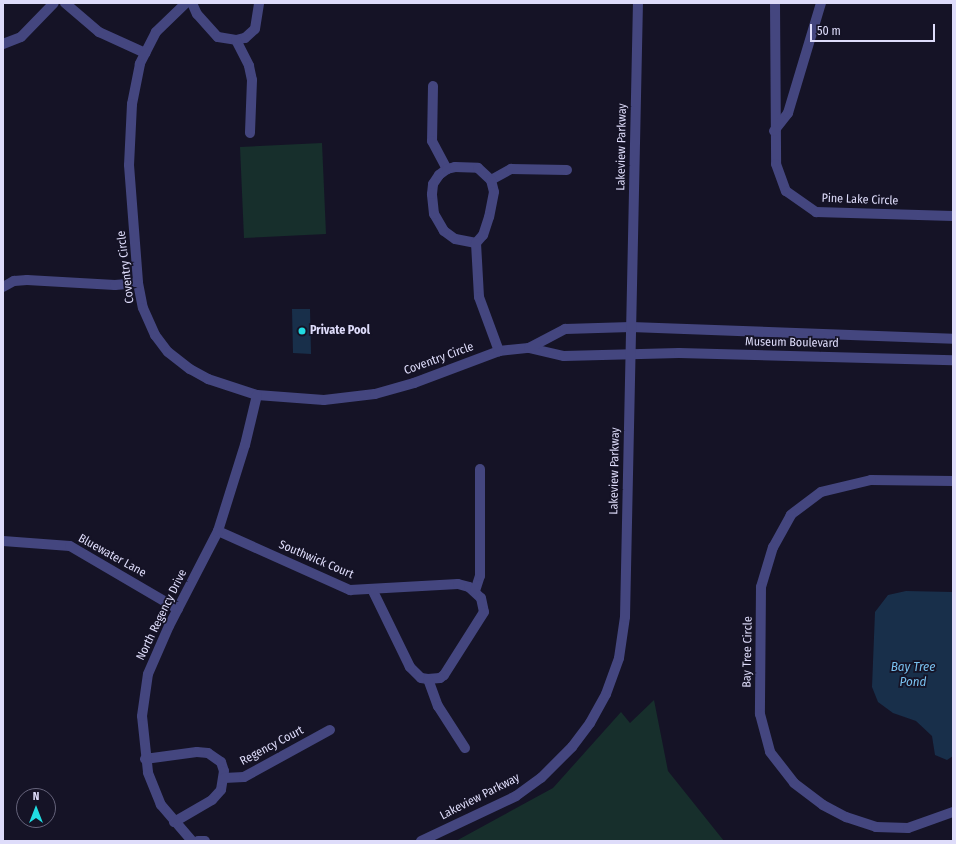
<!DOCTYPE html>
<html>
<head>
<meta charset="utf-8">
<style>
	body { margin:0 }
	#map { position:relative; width:956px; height:844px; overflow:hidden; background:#151326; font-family:"Fira Sans Condensed",sans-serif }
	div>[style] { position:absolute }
	.green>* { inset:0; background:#172f2c }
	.water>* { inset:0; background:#182f4a }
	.minor>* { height:10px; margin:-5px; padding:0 5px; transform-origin:5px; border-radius:5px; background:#44467f }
	.dots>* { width:11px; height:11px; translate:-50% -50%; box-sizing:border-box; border:2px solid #151326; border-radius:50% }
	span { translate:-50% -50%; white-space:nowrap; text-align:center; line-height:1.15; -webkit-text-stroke:3.5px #151326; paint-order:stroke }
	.street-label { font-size:12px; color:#dedcfa }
	.poi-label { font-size:12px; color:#dedcfa; font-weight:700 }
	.left { translate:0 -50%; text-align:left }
	.water-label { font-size:13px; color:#78bfed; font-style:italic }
	.frame { position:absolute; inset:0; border:4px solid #dedcfa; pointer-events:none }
	.north { position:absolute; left:16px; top:788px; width:40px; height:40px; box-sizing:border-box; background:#151326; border:1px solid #65637b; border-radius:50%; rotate:0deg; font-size:11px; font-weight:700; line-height:16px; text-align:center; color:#dedcfa }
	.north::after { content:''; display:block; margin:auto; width:14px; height:18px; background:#21dce2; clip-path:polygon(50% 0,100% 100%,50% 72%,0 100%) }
	.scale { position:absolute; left:810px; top:24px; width:125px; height:18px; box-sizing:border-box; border:2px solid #dedcfa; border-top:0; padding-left:5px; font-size:12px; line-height:14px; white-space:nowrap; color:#dedcfa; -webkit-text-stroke:3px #151326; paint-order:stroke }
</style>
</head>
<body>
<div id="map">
	<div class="green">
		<i style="clip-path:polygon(322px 143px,326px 234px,244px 238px,240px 147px)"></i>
		<i style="clip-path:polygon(654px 700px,668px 771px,724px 841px,456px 841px,553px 788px,621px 712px,630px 723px)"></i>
	</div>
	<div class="water">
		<i style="clip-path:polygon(292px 309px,310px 309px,311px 354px,293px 353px)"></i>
		<i style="clip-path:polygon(906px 591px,953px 592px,953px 756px,947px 760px,935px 755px,932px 736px,916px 721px,893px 713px,878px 702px,872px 687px,875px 612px,888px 595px)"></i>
	</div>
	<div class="minor">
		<i style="left:65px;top:3px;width:45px;rotate:40.5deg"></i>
		<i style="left:99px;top:32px;width:51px;rotate:24.5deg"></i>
		<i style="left:186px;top:3px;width:42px;rotate:136deg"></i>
		<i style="left:156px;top:32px;width:36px;rotate:117deg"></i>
		<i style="left:140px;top:64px;width:41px;rotate:101.3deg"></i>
		<i style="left:132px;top:104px;width:61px;rotate:92.8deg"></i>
		<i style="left:129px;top:165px;width:118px;rotate:85.6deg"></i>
		<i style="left:138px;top:283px;width:25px;rotate:79deg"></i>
		<i style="left:143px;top:308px;width:30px;rotate:66deg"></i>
		<i style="left:155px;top:335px;width:21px;rotate:53deg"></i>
		<i style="left:168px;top:352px;width:28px;rotate:38deg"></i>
		<i style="left:190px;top:369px;width:21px;rotate:29deg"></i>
		<i style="left:208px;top:379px;width:52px;rotate:18.1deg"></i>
		<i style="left:257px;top:395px;width:67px;rotate:4.3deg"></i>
		<i style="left:324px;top:400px;width:51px;rotate:-6.7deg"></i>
		<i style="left:375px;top:394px;width:41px;rotate:-15.8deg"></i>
		<i style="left:414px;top:383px;width:91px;rotate:-20.6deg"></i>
		<i style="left:499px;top:351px;width:30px;rotate:-6deg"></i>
		<i style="left:529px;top:348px;width:36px;rotate:13deg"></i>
		<i style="left:564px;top:356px;width:115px;rotate:-1.5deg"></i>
		<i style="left:679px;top:353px;width:274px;rotate:1.5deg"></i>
		<i style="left:192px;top:3px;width:12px;rotate:66deg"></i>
		<i style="left:197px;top:14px;width:31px;rotate:48deg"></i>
		<i style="left:218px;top:37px;width:18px;rotate:9deg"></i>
		<i style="left:236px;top:40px;width:9px;rotate:-13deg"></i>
		<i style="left:245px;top:38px;width:13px;rotate:-42deg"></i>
		<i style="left:255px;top:29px;width:26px;rotate:-81deg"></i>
		<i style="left:775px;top:3px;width:161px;rotate:89.6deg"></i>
		<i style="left:776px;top:164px;width:29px;rotate:70deg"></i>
		<i style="left:786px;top:191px;width:37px;rotate:35deg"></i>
		<i style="left:816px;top:212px;width:137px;rotate:1.7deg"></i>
		<i style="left:236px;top:40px;width:29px;rotate:63deg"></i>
		<i style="left:249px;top:66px;width:14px;rotate:78deg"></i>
		<i style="left:252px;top:80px;width:53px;rotate:92.2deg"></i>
		<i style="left:3px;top:44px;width:19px;rotate:-21deg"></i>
		<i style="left:21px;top:37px;width:47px;rotate:-45.9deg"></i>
		<i style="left:433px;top:86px;width:55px;rotate:91deg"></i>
		<i style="left:432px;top:141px;width:32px;rotate:62deg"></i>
		<i style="left:774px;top:131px;width:23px;rotate:-52deg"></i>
		<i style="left:788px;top:113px;width:115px;rotate:-73.3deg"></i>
		<i style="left:491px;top:180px;width:23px;rotate:-29deg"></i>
		<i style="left:511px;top:169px;width:56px;rotate:1deg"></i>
		<i style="left:476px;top:243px;width:21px;rotate:-169deg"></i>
		<i style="left:455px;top:239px;width:14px;rotate:-144deg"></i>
		<i style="left:444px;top:231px;width:20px;rotate:-120deg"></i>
		<i style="left:434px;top:214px;width:20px;rotate:-96deg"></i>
		<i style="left:432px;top:194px;width:10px;rotate:-84deg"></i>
		<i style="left:433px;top:184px;width:11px;rotate:-56deg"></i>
		<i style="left:439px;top:175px;width:10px;rotate:-37deg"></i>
		<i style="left:447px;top:169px;width:8px;rotate:-14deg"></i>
		<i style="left:455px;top:167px;width:23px;rotate:2deg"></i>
		<i style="left:478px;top:168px;width:18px;rotate:43deg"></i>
		<i style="left:491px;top:180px;width:12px;rotate:76deg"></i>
		<i style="left:494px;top:192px;width:25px;rotate:101deg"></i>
		<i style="left:489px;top:217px;width:19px;rotate:108deg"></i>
		<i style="left:483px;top:235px;width:11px;rotate:131deg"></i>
		<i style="left:476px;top:243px;width:54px;rotate:86.8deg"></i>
		<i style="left:479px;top:297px;width:58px;rotate:69.7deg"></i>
		<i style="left:3px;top:287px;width:13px;rotate:-29deg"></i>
		<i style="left:14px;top:281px;width:13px;rotate:-4deg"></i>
		<i style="left:27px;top:280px;width:88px;rotate:3.3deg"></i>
		<i style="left:115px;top:285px;width:23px;rotate:-5deg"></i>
		<i style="left:529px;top:348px;width:41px;rotate:-27.8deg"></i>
		<i style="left:565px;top:329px;width:66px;rotate:-1.7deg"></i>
		<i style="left:631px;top:327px;width:322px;rotate:2.1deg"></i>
		<i style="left:953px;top:481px;width:82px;rotate:-179.3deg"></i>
		<i style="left:871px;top:480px;width:51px;rotate:166.5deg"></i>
		<i style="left:821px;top:492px;width:38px;rotate:143deg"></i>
		<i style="left:791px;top:515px;width:37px;rotate:119deg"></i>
		<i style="left:773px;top:547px;width:42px;rotate:106.7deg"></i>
		<i style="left:761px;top:587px;width:127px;rotate:90.5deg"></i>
		<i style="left:760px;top:714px;width:39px;rotate:75deg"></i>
		<i style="left:770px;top:752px;width:39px;rotate:52deg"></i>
		<i style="left:794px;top:783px;width:36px;rotate:37deg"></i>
		<i style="left:823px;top:805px;width:26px;rotate:28deg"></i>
		<i style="left:846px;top:817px;width:32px;rotate:18deg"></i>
		<i style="left:876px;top:827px;width:32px;rotate:2deg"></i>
		<i style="left:908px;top:828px;width:48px;rotate:-19.6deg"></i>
		<i style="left:218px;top:531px;width:145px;rotate:24.1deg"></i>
		<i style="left:350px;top:590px;width:108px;rotate:-3.2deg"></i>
		<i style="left:458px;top:584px;width:11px;rotate:15deg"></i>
		<i style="left:469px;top:587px;width:16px;rotate:43deg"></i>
		<i style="left:481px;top:598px;width:14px;rotate:78deg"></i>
		<i style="left:484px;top:612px;width:75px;rotate:122.4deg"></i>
		<i style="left:444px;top:675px;width:5px;rotate:143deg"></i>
		<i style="left:440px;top:678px;width:12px;rotate:175deg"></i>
		<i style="left:428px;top:679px;width:7px;rotate:-172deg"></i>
		<i style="left:421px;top:678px;width:16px;rotate:-135deg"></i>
		<i style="left:410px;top:667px;width:85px;rotate:-116deg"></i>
		<i style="left:3px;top:541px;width:67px;rotate:4.3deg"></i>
		<i style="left:70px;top:546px;width:125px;rotate:30.3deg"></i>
		<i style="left:475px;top:591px;width:16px;rotate:-72deg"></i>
		<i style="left:480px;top:576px;width:107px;rotate:-90deg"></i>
		<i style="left:428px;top:679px;width:29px;rotate:70deg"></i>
		<i style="left:438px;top:706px;width:50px;rotate:57.3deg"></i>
		<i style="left:145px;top:759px;width:52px;rotate:-7.7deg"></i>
		<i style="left:197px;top:752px;width:11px;rotate:5deg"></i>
		<i style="left:208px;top:753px;width:16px;rotate:35deg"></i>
		<i style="left:221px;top:762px;width:9px;rotate:72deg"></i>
		<i style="left:224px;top:771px;width:19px;rotate:99deg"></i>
		<i style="left:221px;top:790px;width:13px;rotate:132deg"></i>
		<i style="left:212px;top:800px;width:44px;rotate:149.9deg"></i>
		<i style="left:224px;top:778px;width:20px;rotate:-3deg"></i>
		<i style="left:244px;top:777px;width:98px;rotate:-28.7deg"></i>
		<i style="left:192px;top:841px;width:48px;rotate:-130.7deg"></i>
		<i style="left:161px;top:805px;width:35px;rotate:-112deg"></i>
		<i style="left:148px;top:772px;width:56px;rotate:-96.1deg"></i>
		<i style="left:142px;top:716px;width:42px;rotate:-81.9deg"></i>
		<i style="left:148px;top:674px;width:52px;rotate:-66.4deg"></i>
		<i style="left:169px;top:626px;width:107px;rotate:-62.7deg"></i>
		<i style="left:218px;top:531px;width:90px;rotate:-72.6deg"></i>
		<i style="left:245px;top:445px;width:51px;rotate:-76.5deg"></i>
		<i style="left:198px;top:841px;width:7px"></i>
		<i style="left:421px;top:841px;width:105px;rotate:-25.3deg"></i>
		<i style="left:516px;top:796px;width:31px;rotate:-36deg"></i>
		<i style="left:541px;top:778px;width:44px;rotate:-45deg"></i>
		<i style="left:572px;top:747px;width:30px;rotate:-53deg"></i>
		<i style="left:590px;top:723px;width:33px;rotate:-61deg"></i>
		<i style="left:606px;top:694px;width:38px;rotate:-70deg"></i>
		<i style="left:619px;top:658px;width:41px;rotate:-81.7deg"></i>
		<i style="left:625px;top:617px;width:614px;rotate:-88.79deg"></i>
	</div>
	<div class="dots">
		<i style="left:302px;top:331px;background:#21dce2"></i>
	</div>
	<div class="street-label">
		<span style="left:622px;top:147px;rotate:-89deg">Lakeview Parkway</span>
		<span style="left:860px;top:200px;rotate:2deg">Pine Lake Circle</span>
		<span style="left:126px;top:267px;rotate:-97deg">Coventry Circle</span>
		<span style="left:792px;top:343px;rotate:1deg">Museum Boulevard</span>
		<span style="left:439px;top:359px;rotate:-20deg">Coventry Circle</span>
		<span style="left:615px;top:471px;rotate:-89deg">Lakeview Parkway</span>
		<span style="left:112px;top:556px;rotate:29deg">Bluewater Lane</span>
		<span style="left:316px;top:560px;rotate:23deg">Southwick Court</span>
		<span style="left:162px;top:615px;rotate:-64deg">North Regency Drive</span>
		<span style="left:748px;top:652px;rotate:-89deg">Bay Tree Circle</span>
		<span style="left:272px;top:746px;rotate:-28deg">Regency Court</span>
		<span style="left:480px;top:797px;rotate:-27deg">Lakeview Parkway</span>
	</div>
	<div class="poi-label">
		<span class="left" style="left:310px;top:331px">Private Pool</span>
	</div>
	<div class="water-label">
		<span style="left:913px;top:675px">Bay Tree<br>Pond</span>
	</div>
	<div class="frame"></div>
	<div class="north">N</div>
	<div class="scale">50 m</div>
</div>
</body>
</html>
